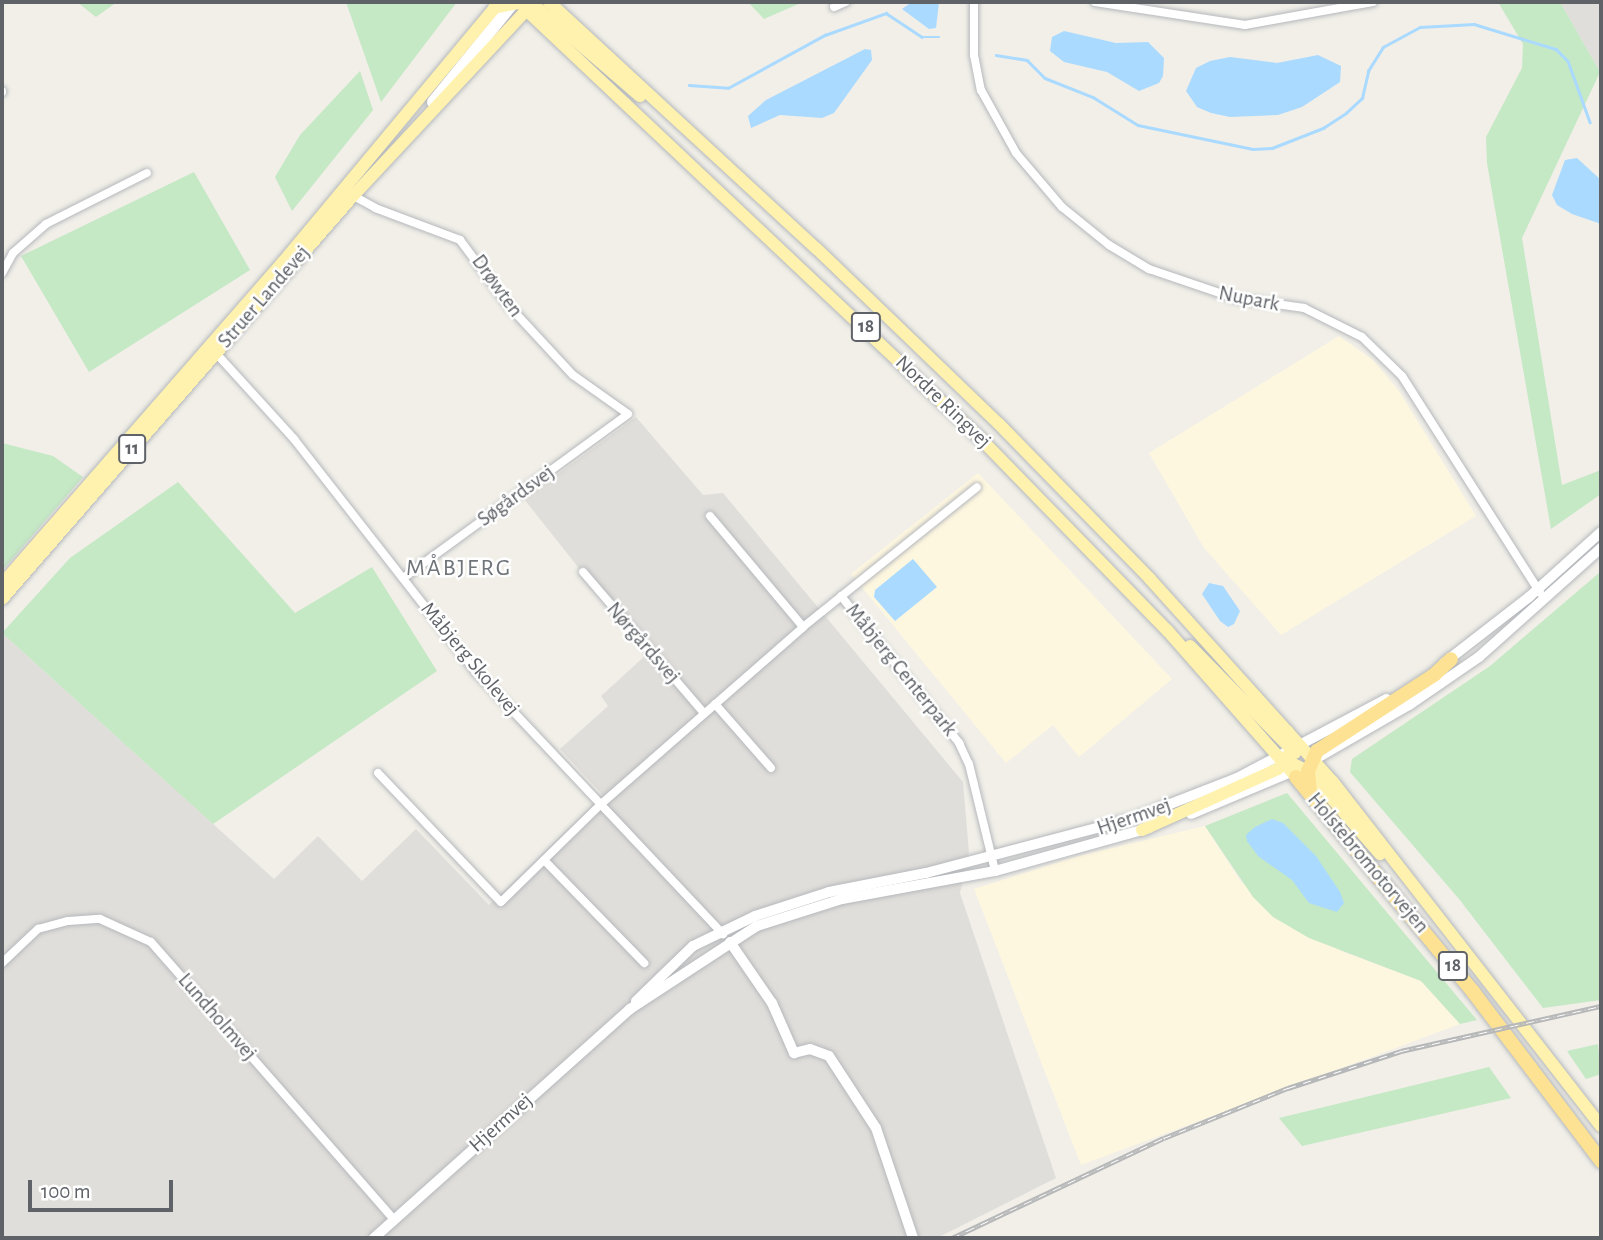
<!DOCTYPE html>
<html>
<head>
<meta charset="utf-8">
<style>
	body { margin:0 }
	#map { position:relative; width:1603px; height:1240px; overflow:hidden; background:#f1efe8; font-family:"Alegreya Sans",sans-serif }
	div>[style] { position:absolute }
	.commercial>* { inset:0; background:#fef7e0 }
	.industrial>* { inset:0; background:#e0deda }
	.green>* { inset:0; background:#c5e8c5 }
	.water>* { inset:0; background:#aadaff }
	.stream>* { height:2.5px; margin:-1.25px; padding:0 1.25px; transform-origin:1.25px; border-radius:1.25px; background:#aadaff }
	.roads { filter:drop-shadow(0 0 2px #b5b8bc) drop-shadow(0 0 2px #b5b8bc) }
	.minor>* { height:8px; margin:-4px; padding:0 4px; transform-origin:4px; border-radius:4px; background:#fff }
	.tertiary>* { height:10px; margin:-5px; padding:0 5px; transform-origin:5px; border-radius:5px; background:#fff }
	.secondary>* { height:12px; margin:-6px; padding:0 6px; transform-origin:6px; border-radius:6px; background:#fff }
	.primary>* { height:12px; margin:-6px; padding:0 6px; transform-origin:6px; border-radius:6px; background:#fff2af }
	.motorway>* { height:14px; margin:-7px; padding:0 7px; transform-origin:7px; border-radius:7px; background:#fde293 }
	.rail>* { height:5px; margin-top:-2.5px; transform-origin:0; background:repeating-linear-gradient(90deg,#fff 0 8px,#b6b7b8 0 16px); box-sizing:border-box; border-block:2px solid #b6b7b8 }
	span { translate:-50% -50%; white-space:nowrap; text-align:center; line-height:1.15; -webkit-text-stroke:5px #fff; paint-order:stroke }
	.shield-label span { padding:2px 5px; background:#fff; border:2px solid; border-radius:5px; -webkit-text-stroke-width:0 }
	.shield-label { font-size:19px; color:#5f6368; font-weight:700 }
	.street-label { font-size:21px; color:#5f6368 }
	.quarter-label { font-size:24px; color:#70757a; letter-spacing:2px }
	.frame { position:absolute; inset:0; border:4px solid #5f6368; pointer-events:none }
	.scale { position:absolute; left:28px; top:1180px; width:145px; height:32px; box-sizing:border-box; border:4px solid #5f6368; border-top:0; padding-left:9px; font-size:21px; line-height:24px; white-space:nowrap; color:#5f6368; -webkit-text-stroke:5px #fff; paint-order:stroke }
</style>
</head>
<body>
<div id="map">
	<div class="commercial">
		<i style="clip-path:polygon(1339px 336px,1373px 360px,1399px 391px,1476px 516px,1281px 635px,1204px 548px,1149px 453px)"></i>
		<i style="clip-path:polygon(978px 473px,1172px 679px,1079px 757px,1053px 725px,1006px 763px,851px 574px)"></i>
		<i style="clip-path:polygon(1205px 826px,1241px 882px,1341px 951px,1421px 981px,1460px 1024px,1081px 1165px,974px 889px,1078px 856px)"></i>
	</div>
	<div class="industrial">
		<i style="clip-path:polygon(1560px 2px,1601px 2px,1601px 74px,1600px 72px)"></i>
		<i style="clip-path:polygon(636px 417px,703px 495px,723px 493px,963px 782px,969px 853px,960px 893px,1056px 1178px,937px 1238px,2px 1238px,2px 633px,274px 879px,318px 836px,362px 881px,416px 829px,489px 905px,603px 795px,560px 749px,608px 706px,601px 696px,647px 654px,524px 499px)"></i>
	</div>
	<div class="green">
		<i style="clip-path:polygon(77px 2px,117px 2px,96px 17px)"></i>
		<i style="clip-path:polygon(346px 2px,457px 2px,381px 102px)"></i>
		<i style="clip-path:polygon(748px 2px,803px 2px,764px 19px)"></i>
		<i style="clip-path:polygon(1498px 2px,1560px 2px,1600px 72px,1522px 238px,1562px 485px,1601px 470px,1601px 494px,1551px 529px,1487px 163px,1486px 137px,1522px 68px,1523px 44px)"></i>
		<i style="clip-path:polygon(360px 71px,373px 110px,292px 211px,275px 177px,300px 135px)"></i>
		<i style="clip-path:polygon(194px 172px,250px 270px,89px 372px,21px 256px)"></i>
		<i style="clip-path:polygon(2px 443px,53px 456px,83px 477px,2px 571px)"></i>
		<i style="clip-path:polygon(178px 482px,295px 613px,372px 567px,437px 671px,213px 824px,2px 633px,70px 558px)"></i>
		<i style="clip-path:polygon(1599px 573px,1601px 1000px,1543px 1008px,1459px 899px,1350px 772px,1352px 759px,1490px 666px)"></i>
		<i style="clip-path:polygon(1287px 793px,1477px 1020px,1460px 1024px,1421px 981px,1309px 938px,1273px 917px,1253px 897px,1205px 826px)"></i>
		<i style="clip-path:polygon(1598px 1044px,1601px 1074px,1586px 1079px,1567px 1051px)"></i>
		<i style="clip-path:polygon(1489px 1067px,1511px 1098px,1302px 1146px,1279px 1118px)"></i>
	</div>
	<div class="water">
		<i style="clip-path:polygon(912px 2px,939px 2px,936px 28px,929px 29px,902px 9px)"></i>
		<i style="clip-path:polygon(1064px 31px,1116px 43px,1148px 42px,1164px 58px,1163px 76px,1159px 83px,1139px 91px,1107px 72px,1064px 62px,1050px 51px,1052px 37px)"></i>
		<i style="clip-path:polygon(865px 49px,871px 50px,872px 60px,834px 113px,822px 118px,780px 115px,751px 128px,748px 116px,766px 100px)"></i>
		<i style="clip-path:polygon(1318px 55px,1341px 66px,1340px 82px,1302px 107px,1278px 115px,1230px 117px,1211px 113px,1197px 107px,1186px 91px,1196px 68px,1210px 61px,1230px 57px,1277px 63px)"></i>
		<i style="clip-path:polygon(1577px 158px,1601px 180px,1601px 224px,1572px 214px,1557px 205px,1552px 195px,1565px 160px)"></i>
		<i style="clip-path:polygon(913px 559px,937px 587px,895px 621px,874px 597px,875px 590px)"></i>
		<i style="clip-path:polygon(1209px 583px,1223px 586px,1240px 611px,1234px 624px,1228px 627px,1220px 621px,1202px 594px)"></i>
		<i style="clip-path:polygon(1272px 819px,1283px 823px,1316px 856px,1340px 892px,1344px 903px,1337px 912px,1309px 903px,1292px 880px,1258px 856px,1247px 841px,1246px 835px,1255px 827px)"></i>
	</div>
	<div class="stream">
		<i style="left:996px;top:55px;width:31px;rotate:9deg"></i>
		<i style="left:1027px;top:60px;width:25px;rotate:45deg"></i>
		<i style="left:1045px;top:78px;width:52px;rotate:21.6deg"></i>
		<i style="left:1093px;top:97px;width:53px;rotate:31.9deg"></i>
		<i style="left:1138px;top:125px;width:117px;rotate:11.8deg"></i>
		<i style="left:1253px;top:149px;width:19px;rotate:-3deg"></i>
		<i style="left:1272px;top:148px;width:55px;rotate:-21.4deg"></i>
		<i style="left:1323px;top:128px;width:27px;rotate:-33deg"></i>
		<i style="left:1346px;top:113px;width:22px;rotate:-43deg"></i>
		<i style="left:1362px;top:98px;width:28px;rotate:-77deg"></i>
		<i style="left:1368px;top:71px;width:28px;rotate:-58deg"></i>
		<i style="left:1383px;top:47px;width:42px;rotate:-28.4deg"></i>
		<i style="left:1420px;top:27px;width:54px;rotate:-3.2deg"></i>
		<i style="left:1474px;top:24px;width:86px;rotate:17deg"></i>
		<i style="left:1556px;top:49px;width:17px;rotate:45deg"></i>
		<i style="left:1568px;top:61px;width:65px;rotate:70.2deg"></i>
		<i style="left:689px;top:85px;width:39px;rotate:4deg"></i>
		<i style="left:728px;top:88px;width:111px;rotate:-28.7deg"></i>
		<i style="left:825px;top:35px;width:65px;rotate:-19.8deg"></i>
		<i style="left:886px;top:13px;width:43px;rotate:33.7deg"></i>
		<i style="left:922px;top:37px;width:17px"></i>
	</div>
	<div class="roads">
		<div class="minor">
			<i style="left:974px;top:2px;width:53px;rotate:90deg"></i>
			<i style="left:974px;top:55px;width:36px;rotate:79deg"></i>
			<i style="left:981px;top:90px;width:72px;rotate:60.9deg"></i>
			<i style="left:1016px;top:153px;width:71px;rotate:49.6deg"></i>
			<i style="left:1062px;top:207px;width:60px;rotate:39deg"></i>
			<i style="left:1109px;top:245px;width:47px;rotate:31deg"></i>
			<i style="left:1149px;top:269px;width:90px;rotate:18.8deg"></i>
			<i style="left:1234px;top:298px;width:71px;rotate:8.1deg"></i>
			<i style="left:1304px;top:308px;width:65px;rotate:26.6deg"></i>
			<i style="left:1362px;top:337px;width:56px;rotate:44.3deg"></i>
			<i style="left:1402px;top:376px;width:257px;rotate:57.5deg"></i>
			<i style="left:1095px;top:2px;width:152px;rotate:8.7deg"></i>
			<i style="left:1245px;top:25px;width:130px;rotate:-10.2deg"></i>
			<i style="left:834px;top:7px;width:13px;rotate:-23deg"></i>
			<i style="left:2px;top:91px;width:1px;rotate:90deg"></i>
			<i style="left:352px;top:195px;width:26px;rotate:29deg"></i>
			<i style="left:375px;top:208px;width:91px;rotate:20.6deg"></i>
			<i style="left:460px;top:240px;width:82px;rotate:53.4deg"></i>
			<i style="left:509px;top:306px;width:94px;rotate:47.2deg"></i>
			<i style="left:573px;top:375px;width:67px;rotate:35.3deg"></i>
			<i style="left:628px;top:414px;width:278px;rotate:143.9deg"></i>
			<i style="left:2px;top:273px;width:23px;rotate:-61deg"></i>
			<i style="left:13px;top:253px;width:44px;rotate:-41.3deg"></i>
			<i style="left:46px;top:224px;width:113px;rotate:-26.8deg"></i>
			<i style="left:214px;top:351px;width:119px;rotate:47.7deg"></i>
			<i style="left:294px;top:439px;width:297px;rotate:52deg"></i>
			<i style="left:477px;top:673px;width:359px;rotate:46.7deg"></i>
			<i style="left:710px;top:516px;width:145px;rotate:50deg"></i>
			<i style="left:583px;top:572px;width:186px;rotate:49.4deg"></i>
			<i style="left:841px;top:596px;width:189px;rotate:51.2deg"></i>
			<i style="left:959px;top:743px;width:23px;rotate:65deg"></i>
			<i style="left:969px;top:764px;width:110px;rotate:76.3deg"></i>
			<i style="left:715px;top:704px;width:85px;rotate:48.8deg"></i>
			<i style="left:378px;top:773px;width:178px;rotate:46.4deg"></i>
			<i style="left:501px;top:902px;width:139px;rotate:-44.4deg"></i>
			<i style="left:600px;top:805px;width:270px;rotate:-41.2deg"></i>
			<i style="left:803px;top:627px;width:223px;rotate:-38.8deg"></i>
			<i style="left:544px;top:860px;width:144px;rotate:45.8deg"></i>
			<i style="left:2px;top:963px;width:50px;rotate:-43.4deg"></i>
			<i style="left:38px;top:929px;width:31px;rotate:-15deg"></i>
			<i style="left:68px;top:921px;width:32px;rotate:-4deg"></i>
			<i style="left:100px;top:919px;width:56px;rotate:24.3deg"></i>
			<i style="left:151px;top:942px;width:369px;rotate:48.8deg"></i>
		</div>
		<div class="tertiary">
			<i style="left:1444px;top:663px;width:108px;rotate:-37.8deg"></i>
			<i style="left:1529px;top:597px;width:97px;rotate:-42.1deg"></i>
			<i style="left:1312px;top:761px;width:112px;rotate:-30deg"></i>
			<i style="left:1409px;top:705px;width:85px;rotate:-34.4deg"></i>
			<i style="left:1479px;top:657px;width:164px;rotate:-41.8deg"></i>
			<i style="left:1191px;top:814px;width:116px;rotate:-22.8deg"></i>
			<i style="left:730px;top:942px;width:74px;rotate:55.5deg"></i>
			<i style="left:772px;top:1003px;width:55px;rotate:66.3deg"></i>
			<i style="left:794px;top:1053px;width:16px;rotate:-14deg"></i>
			<i style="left:810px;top:1049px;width:20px;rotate:20deg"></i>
			<i style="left:829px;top:1056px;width:86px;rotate:56.9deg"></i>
			<i style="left:876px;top:1128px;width:116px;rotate:71.4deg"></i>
			<i style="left:636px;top:1001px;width:79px;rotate:-44deg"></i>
			<i style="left:693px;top:946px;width:69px;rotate:-25.8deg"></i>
			<i style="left:755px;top:916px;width:78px;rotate:-18deg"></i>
			<i style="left:829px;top:892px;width:99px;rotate:-11.1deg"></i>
			<i style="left:926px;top:873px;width:215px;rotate:-14.8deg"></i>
			<i style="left:1134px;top:818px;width:110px;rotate:-21.2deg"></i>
			<i style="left:1237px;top:778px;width:169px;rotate:-27.9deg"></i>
			<i style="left:374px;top:1238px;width:343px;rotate:-41.8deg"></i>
			<i style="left:630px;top:1009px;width:152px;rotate:-33.2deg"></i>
			<i style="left:757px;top:926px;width:89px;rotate:-17.6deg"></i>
			<i style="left:842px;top:899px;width:156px;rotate:-10.4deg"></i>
			<i style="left:995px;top:871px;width:160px;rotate:-15.6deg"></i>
		</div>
		<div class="secondary">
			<i style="left:433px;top:102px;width:129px;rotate:-51deg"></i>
		</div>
		<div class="primary">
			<i style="left:549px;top:2px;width:364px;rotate:42.7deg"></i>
			<i style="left:817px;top:249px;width:252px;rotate:43.9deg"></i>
			<i style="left:999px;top:424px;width:216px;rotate:45.7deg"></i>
			<i style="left:1150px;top:579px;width:273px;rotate:48deg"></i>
			<i style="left:1333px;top:782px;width:436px;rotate:52.1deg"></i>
			<i style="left:494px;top:8px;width:25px;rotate:-12deg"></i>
			<i style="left:518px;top:3px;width:23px;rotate:18deg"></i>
			<i style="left:540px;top:10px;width:132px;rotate:40.7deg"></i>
			<i style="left:526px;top:10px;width:625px;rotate:43.32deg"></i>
			<i style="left:981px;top:439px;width:267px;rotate:45.8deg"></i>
			<i style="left:1167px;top:630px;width:196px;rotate:48.7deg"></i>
			<i style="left:2px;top:584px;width:427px;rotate:-48.9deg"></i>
			<i style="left:283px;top:262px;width:339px;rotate:-50.2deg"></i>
			<i style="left:2px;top:599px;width:534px;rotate:-48.95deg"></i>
			<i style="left:353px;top:196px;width:265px;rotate:-47deg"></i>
			<i style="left:1190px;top:646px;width:150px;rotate:45.5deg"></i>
			<i style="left:1279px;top:757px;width:32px;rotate:26deg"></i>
			<i style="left:1308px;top:771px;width:110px;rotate:49.1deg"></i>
			<i style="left:1142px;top:830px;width:149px;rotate:-24.2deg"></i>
			<i style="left:1278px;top:769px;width:22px;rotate:-54deg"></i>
			<i style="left:1291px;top:751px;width:20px;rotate:-99deg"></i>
		</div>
		<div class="motorway">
			<i style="left:1296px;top:777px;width:280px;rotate:50.5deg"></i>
			<i style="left:1474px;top:993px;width:211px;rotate:52.9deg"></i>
			<i style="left:1310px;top:794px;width:23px;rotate:-95deg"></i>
			<i style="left:1308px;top:771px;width:22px;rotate:-66deg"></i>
			<i style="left:1317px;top:751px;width:140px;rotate:-33deg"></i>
			<i style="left:1434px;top:675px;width:23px;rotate:-43deg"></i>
		</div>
	</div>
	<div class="rail">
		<i style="left:952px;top:1238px;width:234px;rotate:-25.3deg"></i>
		<i style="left:1164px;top:1138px;width:134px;rotate:-22deg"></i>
		<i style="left:1288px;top:1088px;width:119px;rotate:-18.1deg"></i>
		<i style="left:1401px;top:1051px;width:205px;rotate:-12.7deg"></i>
	</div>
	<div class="shield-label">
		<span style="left:866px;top:327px">18</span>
		<span style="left:132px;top:449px">11</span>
		<span style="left:1453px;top:966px">18</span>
	</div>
	<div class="street-label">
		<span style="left:497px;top:286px;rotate:54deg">Drøwten</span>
		<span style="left:264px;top:297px;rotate:-49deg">Struer Landevej</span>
		<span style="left:1249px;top:299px;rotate:11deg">Nupark</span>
		<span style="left:943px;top:402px;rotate:44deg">Nordre Ringvej</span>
		<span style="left:516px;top:496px;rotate:-36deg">Søgårdsvej</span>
		<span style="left:643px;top:643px;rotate:49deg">Nørgårdsvej</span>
		<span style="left:470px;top:659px;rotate:50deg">Måbjerg Skolevej</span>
		<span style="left:901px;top:670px;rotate:51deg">Måbjerg Centerpark</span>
		<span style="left:1134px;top:817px;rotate:-19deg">Hjermvej</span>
		<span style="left:1368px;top:863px;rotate:50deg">Holstebromotorvejen</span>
		<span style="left:217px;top:1017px;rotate:49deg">Lundholmvej</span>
		<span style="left:501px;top:1123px;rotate:-42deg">Hjermvej</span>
	</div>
	<div class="quarter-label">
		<span style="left:459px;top:569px">MÅBJERG</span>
	</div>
	<div class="frame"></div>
	<div class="scale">100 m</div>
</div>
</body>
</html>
